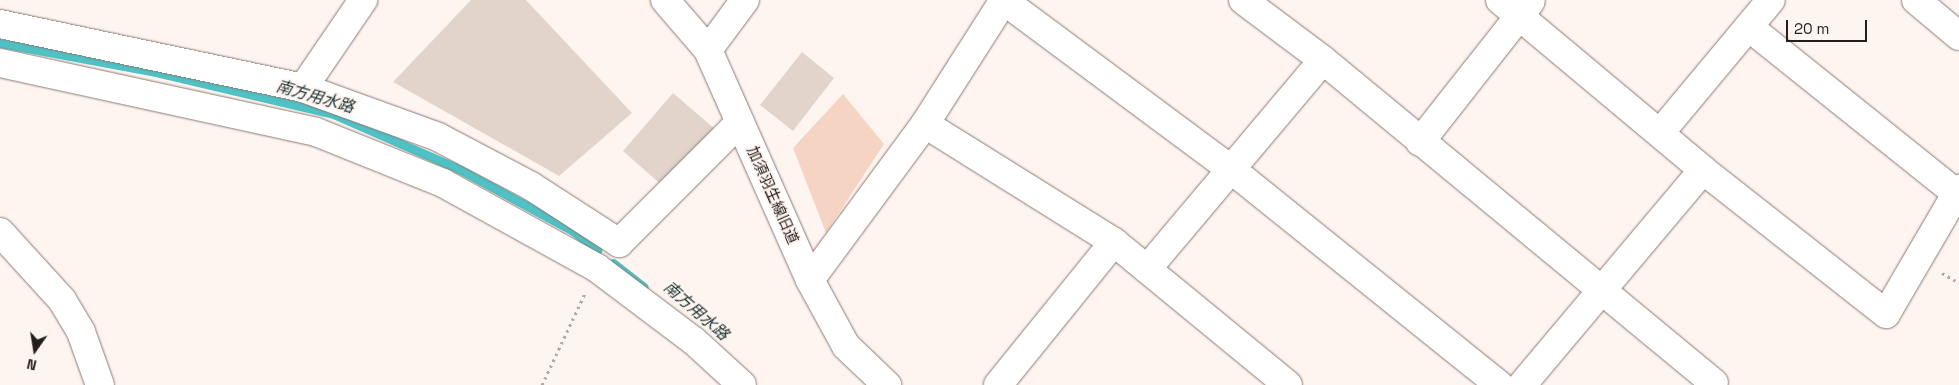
<!DOCTYPE html>
<html>
<head>
<meta charset="utf-8">
<style>
	body { margin:0 }
	#map { position:relative; width:1959px; height:385px; overflow:hidden; background:#fff5f0; font-family:"Space Grotesk","Noto Sans JP",sans-serif }
	div>[style] { position:absolute }
	.green>* { inset:0; background:#f6d4c3 }
	.stream>* { height:9px; margin:-4.5px; padding:0 4.5px; transform-origin:4.5px; border-radius:4.5px; background:#4fc2c5 }
	.building>* { inset:0; background:#e2d4cb }
	.path>* { height:3px; margin-top:-1.5px; transform-origin:0; background:repeating-linear-gradient(90deg,#b1a8a4 0 2.5px,transparent 0 6.5px) }
	.roads { filter:drop-shadow(0 0 1px #897b74) drop-shadow(0 0 1px #897b74) }
	.minor>* { height:28px; margin:-14px; padding:0 14px; transform-origin:14px; border-radius:14px; background:#fff }
	span { translate:-50% -50%; white-space:nowrap; text-align:center; line-height:1.15; -webkit-text-stroke:4px #fff5f0; paint-order:stroke }
	.street-label { font-size:15px; color:#241e1b }
	.water-label { font-size:16px; color:#152f2f; font-style:italic }
	.north { position:absolute; left:10px; top:325px; width:50px; height:50px; -webkit-text-stroke:4px #fff5f0; paint-order:stroke; rotate:193deg; font-size:14px; font-weight:700; line-height:20px; text-align:center; color:#241e1b }
	.north::after { content:''; display:block; margin:auto; width:18px; height:22px; background:#241e1b; clip-path:polygon(50% 0,100% 100%,50% 72%,0 100%) }
	.scale { position:absolute; left:1786px; top:20px; width:81px; height:22px; box-sizing:border-box; border:2px solid #241e1b; border-top:0; padding-left:6px; font-size:15px; line-height:18px; white-space:nowrap; color:#241e1b; -webkit-text-stroke:4px #fff5f0; paint-order:stroke }
</style>
</head>
<body>
<div id="map">
	<div class="green">
		<i style="clip-path:polygon(843px 94px,884px 144px,826px 233px,793px 148px)"></i>
	</div>
	<div class="stream">
		<i style="left:0;top:43px;width:159px;rotate:10.5deg"></i>
		<i style="left:156px;top:72px;width:182px;rotate:13.3deg"></i>
		<i style="left:333px;top:114px;width:137px;rotate:23.6deg"></i>
		<i style="left:459px;top:169px;width:130px;rotate:28.5deg"></i>
		<i style="left:573px;top:231px;width:31px;rotate:38deg"></i>
		<i style="left:613px;top:263px;width:39px;rotate:38deg"></i>
	</div>
	<div class="building">
		<i style="clip-path:polygon(471px 0,526px 0,632px 113px,559px 176px,393px 82px)"></i>
		<i style="clip-path:polygon(802px 52px,834px 78px,793px 131px,760px 105px)"></i>
		<i style="clip-path:polygon(673px 93px,716px 130px,665px 188px,623px 151px)"></i>
	</div>
	<div class="path">
		<i style="left:1942px;top:273px;width:20px;rotate:30deg"></i>
		<i style="left:542px;top:385px;width:102px;rotate:-64.9deg"></i>
	</div>
	<div class="roads">
		<div class="minor">
			<i style="left:665px;top:0;width:66px;rotate:49.3deg"></i>
			<i style="left:708px;top:50px;width:252px;rotate:66.1deg"></i>
			<i style="left:810px;top:280px;width:75px;rotate:61.4deg"></i>
			<i style="left:846px;top:346px;width:57px;rotate:43.6deg"></i>
			<i style="left:1003px;top:0;width:285px;rotate:36.6deg"></i>
			<i style="left:1232px;top:170px;width:343px;rotate:38.8deg"></i>
			<i style="left:1243px;top:0;width:100px;rotate:36.9deg"></i>
			<i style="left:1323px;top:60px;width:507px;rotate:39.56deg"></i>
			<i style="left:1500px;top:0;width:265px;rotate:39.9deg"></i>
			<i style="left:1703px;top:170px;width:233px;rotate:38.2deg"></i>
			<i style="left:1886px;top:314px;width:145px;rotate:-59.7deg"></i>
			<i style="left:1916px;top:0;width:56px;rotate:39.9deg"></i>
			<i style="left:0;top:24px;width:310px;rotate:11.9deg"></i>
			<i style="left:303px;top:88px;width:144px;rotate:19.9deg"></i>
			<i style="left:438px;top:137px;width:105px;rotate:27.8deg"></i>
			<i style="left:531px;top:186px;width:105px;rotate:32.9deg"></i>
			<i style="left:619px;top:243px;width:171px;rotate:-45deg"></i>
			<i style="left:1750px;top:28px;width:264px;rotate:38.7deg"></i>
			<i style="left:708px;top:50px;width:62px;rotate:-53.5deg"></i>
			<i style="left:0;top:63px;width:323px;rotate:12.3deg"></i>
			<i style="left:316px;top:132px;width:137px;rotate:21.9deg"></i>
			<i style="left:443px;top:183px;width:176px;rotate:28.9deg"></i>
			<i style="left:597px;top:268px;width:121px;rotate:37deg"></i>
			<i style="left:694px;top:341px;width:65px;rotate:42.5deg"></i>
			<i style="left:303px;top:88px;width:107px;rotate:-55.7deg"></i>
			<i style="left:925px;top:124px;width:223px;rotate:32deg"></i>
			<i style="left:1114px;top:242px;width:225px;rotate:39.4deg"></i>
			<i style="left:1660px;top:133px;width:173px;rotate:-50.2deg"></i>
			<i style="left:1420px;top:142px;width:179px;rotate:-51.8deg"></i>
			<i style="left:0;top:232px;width:92px;rotate:47.6deg"></i>
			<i style="left:62px;top:300px;width:37px;rotate:59deg"></i>
			<i style="left:81px;top:332px;width:56px;rotate:70.3deg"></i>
			<i style="left:1147px;top:269px;width:273px;rotate:-49.9deg"></i>
			<i style="left:810px;top:280px;width:194px;rotate:-53.6deg"></i>
			<i style="left:925px;top:124px;width:147px;rotate:-57.5deg"></i>
			<i style="left:998px;top:385px;width:184px;rotate:-51deg"></i>
			<i style="left:1522px;top:385px;width:281px;rotate:-49.9deg"></i>
		</div>
	</div>
	<div class="street-label">
		<span style="left:773px;top:195px;rotate:66deg">加須羽生線旧道</span>
	</div>
	<div class="water-label">
		<span style="left:315px;top:97px;rotate:16deg">南方用水路</span>
		<span style="left:696px;top:311px;rotate:41deg">南方用水路</span>
	</div>
	<div class="north">N</div>
	<div class="scale">20 m</div>
</div>
</body>
</html>
